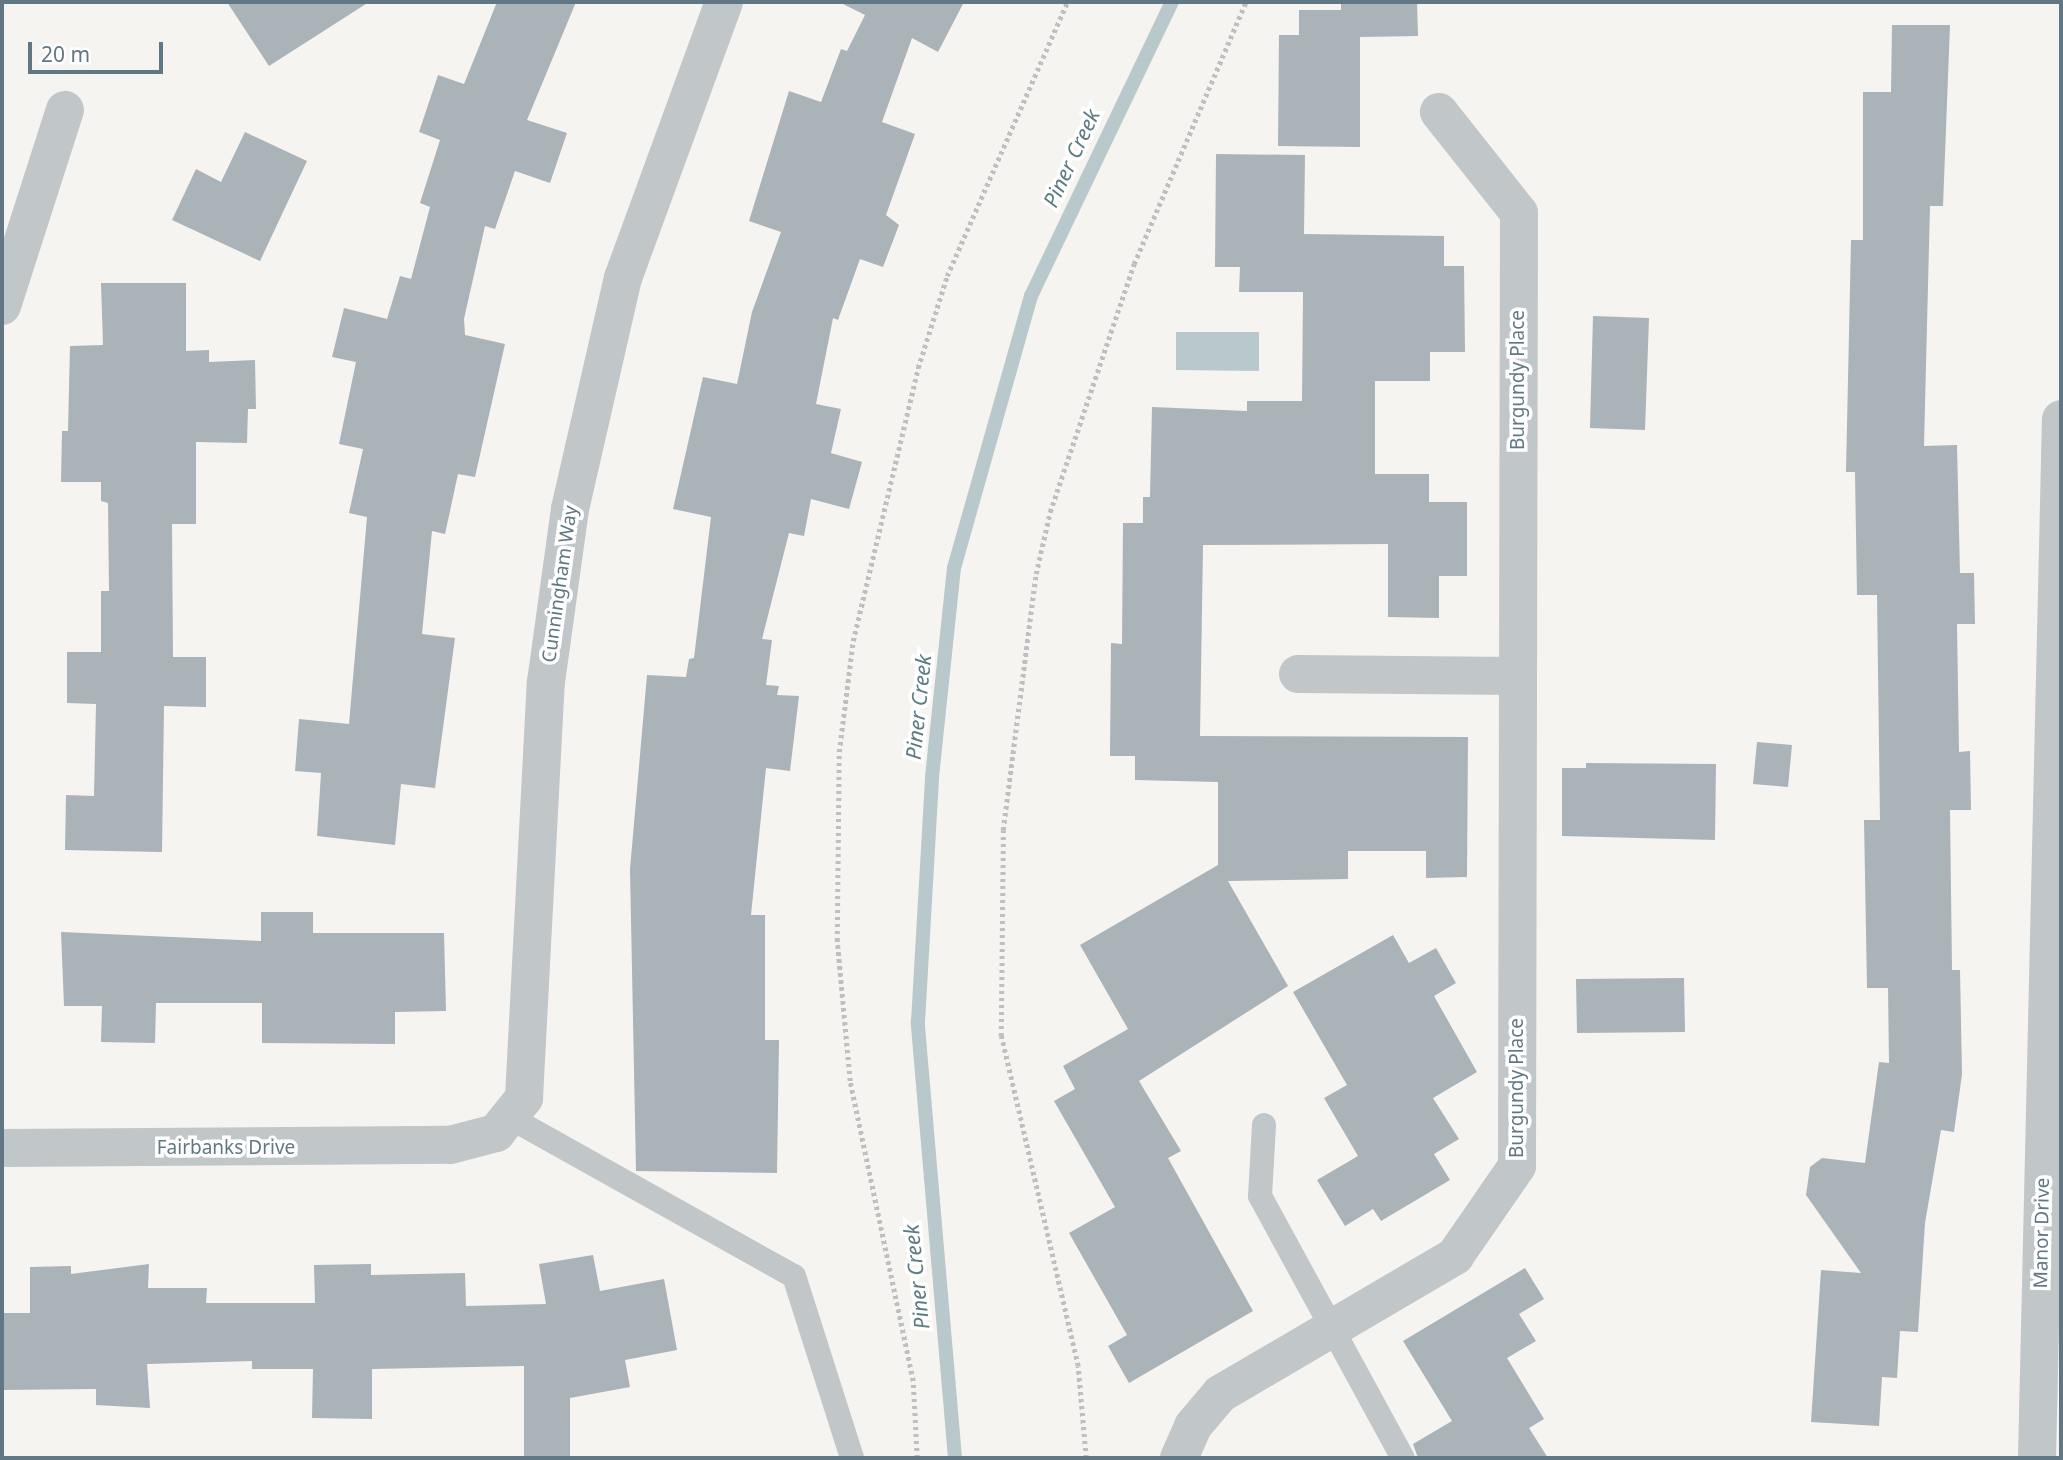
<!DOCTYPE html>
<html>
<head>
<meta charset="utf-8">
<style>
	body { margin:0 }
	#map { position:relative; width:2063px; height:1460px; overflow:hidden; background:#f5f4f0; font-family:"Noto Sans",sans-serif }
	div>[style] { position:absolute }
	.water>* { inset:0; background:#b8c8cb }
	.stream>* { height:14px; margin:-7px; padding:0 7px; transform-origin:7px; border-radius:7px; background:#b8c8cb }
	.building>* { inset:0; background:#aab3b8 }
	.path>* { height:4.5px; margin-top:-2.25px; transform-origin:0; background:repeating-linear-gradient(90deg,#bdbfc1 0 3.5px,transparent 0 7px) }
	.service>* { height:24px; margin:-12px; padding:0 12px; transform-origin:12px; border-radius:12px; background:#c1c6c9 }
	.minor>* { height:38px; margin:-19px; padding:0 19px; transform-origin:19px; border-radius:19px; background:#c1c6c9 }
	span { translate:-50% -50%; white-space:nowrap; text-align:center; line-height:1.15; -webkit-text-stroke:7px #fff; paint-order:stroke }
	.street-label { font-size:19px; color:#617884 }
	.water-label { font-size:21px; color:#5c7c81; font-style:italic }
	.frame { position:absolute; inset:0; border:4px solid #617884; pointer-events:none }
	.scale { position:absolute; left:28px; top:42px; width:135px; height:32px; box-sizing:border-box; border:4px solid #617884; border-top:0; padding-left:9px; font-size:21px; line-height:24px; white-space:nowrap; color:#617884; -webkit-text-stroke:5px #fff; paint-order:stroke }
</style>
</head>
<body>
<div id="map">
	<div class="water">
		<i style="clip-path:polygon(1176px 332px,1259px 332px,1259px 371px,1176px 370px)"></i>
	</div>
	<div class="stream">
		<i style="left:955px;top:1458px;width:438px;rotate:-94.9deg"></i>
		<i style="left:918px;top:1022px;width:245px;rotate:-86.7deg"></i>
		<i style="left:932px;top:777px;width:210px;rotate:-84deg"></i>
		<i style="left:954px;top:568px;width:283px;rotate:-74.2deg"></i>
		<i style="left:1031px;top:296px;width:326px;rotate:-64.4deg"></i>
	</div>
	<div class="building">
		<i style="clip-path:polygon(227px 2px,369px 2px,269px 66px)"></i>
		<i style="clip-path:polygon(497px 2px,576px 2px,527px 120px,567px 133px,550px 183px,515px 171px,495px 229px,485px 226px,464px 319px,465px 335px,505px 344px,475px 477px,458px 474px,445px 534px,432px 531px,422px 634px,455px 638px,435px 788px,401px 784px,395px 845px,317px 836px,321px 773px,295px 771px,299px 719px,349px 724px,367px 517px,349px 513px,363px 449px,339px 444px,356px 362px,332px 357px,344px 308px,387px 319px,400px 276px,411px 279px,430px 207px,420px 203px,440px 140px,419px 132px,438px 75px,464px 84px)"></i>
		<i style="clip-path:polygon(839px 2px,964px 2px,938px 52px,912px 38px,882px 122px,915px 134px,886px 215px,899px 225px,883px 267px,860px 259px,838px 320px,833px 318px,816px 404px,841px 409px,831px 453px,862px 462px,849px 509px,811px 499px,804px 536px,789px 533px,762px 639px,772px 640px,766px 685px,779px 686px,777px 695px,799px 696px,790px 771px,766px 768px,751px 915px,765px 915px,765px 1040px,779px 1040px,777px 1173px,636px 1171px,630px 869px,647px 675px,686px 677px,689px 659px,694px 658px,711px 517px,673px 509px,703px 377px,737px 384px,752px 312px,781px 232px,749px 221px,789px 91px,821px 102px,841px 49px,847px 51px,865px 15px)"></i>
		<i style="clip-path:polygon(1341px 2px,1417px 2px,1418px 36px,1360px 37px,1360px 147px,1278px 146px,1279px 35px,1299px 35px,1299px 10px,1341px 10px)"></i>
		<i style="clip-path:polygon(1892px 25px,1950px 25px,1943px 206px,1930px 206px,1924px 446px,1957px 445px,1960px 573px,1974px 573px,1975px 624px,1957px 624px,1959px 752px,1970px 751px,1971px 810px,1950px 810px,1952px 970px,1960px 970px,1962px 1074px,1954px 1132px,1941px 1130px,1925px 1223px,1918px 1332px,1900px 1331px,1897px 1378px,1882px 1377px,1879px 1426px,1811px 1422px,1821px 1270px,1861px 1273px,1806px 1195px,1810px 1167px,1822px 1158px,1865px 1163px,1879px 1062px,1889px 1063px,1888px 988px,1867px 988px,1864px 820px,1880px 820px,1877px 595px,1857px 595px,1855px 472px,1846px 472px,1851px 240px,1863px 240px,1863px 92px,1891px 92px)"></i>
		<i style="clip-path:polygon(245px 132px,307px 161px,260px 261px,172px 220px,196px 169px,221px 182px)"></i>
		<i style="clip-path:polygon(1216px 154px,1305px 155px,1304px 234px,1444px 236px,1444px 266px,1464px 266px,1465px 352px,1430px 352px,1430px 381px,1375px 381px,1375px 474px,1429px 474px,1429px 502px,1467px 502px,1467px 576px,1439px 576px,1439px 618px,1388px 617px,1388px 544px,1203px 545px,1200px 736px,1468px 737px,1467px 877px,1426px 878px,1426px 851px,1348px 851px,1348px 879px,1228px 881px,1288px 986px,1139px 1081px,1181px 1151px,1168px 1158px,1253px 1311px,1129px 1383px,1108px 1346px,1127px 1335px,1069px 1233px,1115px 1207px,1054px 1101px,1075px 1089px,1063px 1066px,1128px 1029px,1080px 945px,1218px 865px,1218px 782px,1135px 780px,1135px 756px,1110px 756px,1111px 643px,1122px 644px,1123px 523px,1143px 523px,1143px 497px,1150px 497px,1152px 407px,1247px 411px,1247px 401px,1302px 401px,1303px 292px,1239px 292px,1240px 267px,1215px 267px)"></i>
		<i style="clip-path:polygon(101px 283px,186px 283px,186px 351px,209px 350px,209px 362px,255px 360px,256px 409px,248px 409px,247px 443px,196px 442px,196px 524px,172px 524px,173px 657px,206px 657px,206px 707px,164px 706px,162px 852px,65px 850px,66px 795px,94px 796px,96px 704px,67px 703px,67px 652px,101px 652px,101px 591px,109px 591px,108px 503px,101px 501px,101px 482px,61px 482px,62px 431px,68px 431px,70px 346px,103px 345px)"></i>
		<i style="clip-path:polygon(1593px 316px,1649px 318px,1645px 430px,1590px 428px)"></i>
		<i style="clip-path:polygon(1757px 742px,1792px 745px,1788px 787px,1753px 784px)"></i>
		<i style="clip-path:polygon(1586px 763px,1716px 764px,1715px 840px,1562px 836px,1562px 768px,1586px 768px)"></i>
		<i style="clip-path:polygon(261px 912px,313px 912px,313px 933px,444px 933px,446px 1011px,395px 1012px,395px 1044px,262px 1043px,262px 1003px,156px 1003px,155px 1043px,101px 1042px,102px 1006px,64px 1006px,61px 932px,261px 941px)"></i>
		<i style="clip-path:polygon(1393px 935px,1409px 963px,1436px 948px,1456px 983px,1434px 996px,1477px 1072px,1433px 1098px,1459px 1139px,1434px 1154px,1450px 1180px,1381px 1221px,1373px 1209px,1345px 1226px,1317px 1180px,1358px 1156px,1324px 1098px,1347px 1085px,1293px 992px)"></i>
		<i style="clip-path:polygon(1684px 978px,1685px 1032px,1577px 1033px,1576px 979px)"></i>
		<i style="clip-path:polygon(593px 1255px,600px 1291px,664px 1279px,677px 1350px,625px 1360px,630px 1387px,570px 1398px,570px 1458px,524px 1458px,524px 1366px,372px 1369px,372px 1419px,312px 1418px,313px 1369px,252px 1369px,252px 1361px,147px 1364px,150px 1408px,96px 1405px,96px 1389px,2px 1390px,2px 1313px,30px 1313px,30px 1267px,71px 1266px,71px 1274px,149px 1264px,148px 1288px,207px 1288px,206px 1303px,315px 1303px,314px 1265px,371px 1264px,371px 1275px,465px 1273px,466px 1306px,546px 1304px,539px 1264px)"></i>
		<i style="clip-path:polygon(1525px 1268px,1544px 1299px,1519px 1314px,1536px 1341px,1507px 1358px,1544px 1419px,1529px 1428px,1548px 1458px,1418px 1458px,1413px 1444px,1452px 1421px,1403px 1341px)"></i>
	</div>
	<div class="path">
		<i style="left:917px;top:1458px;width:77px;rotate:-93deg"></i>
		<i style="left:913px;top:1381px;width:307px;rotate:-101.9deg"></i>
		<i style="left:850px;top:1081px;width:141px;rotate:-95.3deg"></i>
		<i style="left:837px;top:941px;width:189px;rotate:-89.4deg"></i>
		<i style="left:839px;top:752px;width:112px;rotate:-82.8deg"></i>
		<i style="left:853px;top:641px;width:281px;rotate:-76.6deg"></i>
		<i style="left:918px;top:368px;width:96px;rotate:-72.5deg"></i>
		<i style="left:947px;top:276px;width:299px;rotate:-66.3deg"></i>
		<i style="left:1086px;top:1458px;width:92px;rotate:-95deg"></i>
		<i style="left:1078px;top:1366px;width:339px;rotate:-103.1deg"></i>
		<i style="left:1001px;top:1036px;width:206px;rotate:-89.4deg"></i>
		<i style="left:1003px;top:830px;width:258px;rotate:-82.7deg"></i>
		<i style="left:1036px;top:574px;width:64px;rotate:-77.3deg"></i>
		<i style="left:1050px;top:512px;width:262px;rotate:-71.3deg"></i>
		<i style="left:1134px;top:264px;width:285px;rotate:-66.9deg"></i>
	</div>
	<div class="service">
		<i style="left:509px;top:1117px;width:326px;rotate:29.2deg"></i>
		<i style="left:794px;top:1276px;width:191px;rotate:72.3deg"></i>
		<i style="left:1264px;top:1125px;width:71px;rotate:93.2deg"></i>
		<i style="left:1260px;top:1196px;width:298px;rotate:61.4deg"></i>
	</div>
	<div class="minor">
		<i style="left:2px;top:306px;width:206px;rotate:-72.2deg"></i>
		<i style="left:1298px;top:674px;width:218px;rotate:0.5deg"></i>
		<i style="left:2px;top:1148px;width:448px;rotate:-0.4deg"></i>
		<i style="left:450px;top:1145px;width:48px;rotate:-14.6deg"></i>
		<i style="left:496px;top:1133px;width:45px;rotate:-51.3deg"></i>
		<i style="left:524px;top:1098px;width:417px;rotate:-87deg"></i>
		<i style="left:546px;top:682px;width:175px;rotate:-82.1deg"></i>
		<i style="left:570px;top:509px;width:237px;rotate:-77.1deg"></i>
		<i style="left:623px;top:278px;width:294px;rotate:-69.9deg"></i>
		<i style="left:1179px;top:1458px;width:35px;rotate:-66deg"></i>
		<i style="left:1193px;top:1426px;width:42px;rotate:-49.8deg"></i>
		<i style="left:1220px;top:1394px;width:273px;rotate:-30.4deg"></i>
		<i style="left:1455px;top:1256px;width:109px;rotate:-55.4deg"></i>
		<i style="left:1517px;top:1166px;width:953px;rotate:-89.88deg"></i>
		<i style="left:1519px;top:213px;width:129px;rotate:-128.4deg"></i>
		<i style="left:2037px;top:1458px;width:1039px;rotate:-88.68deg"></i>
	</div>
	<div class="street-label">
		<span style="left:1518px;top:380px;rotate:-90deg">Burgundy Place</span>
		<span style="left:560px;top:584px;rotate:-82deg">Cunningham Way</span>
		<span style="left:1517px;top:1088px;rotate:-90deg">Burgundy Place</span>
		<span style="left:226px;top:1148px">Fairbanks Drive</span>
		<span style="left:2042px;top:1233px;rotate:-89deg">Manor Drive</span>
	</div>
	<div class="water-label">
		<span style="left:1071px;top:158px;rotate:-65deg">Piner Creek</span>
		<span style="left:918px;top:707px;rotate:-84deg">Piner Creek</span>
		<span style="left:916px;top:1277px;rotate:-96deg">Piner Creek</span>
	</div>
	<div class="frame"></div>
	<div class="scale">20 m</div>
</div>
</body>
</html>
